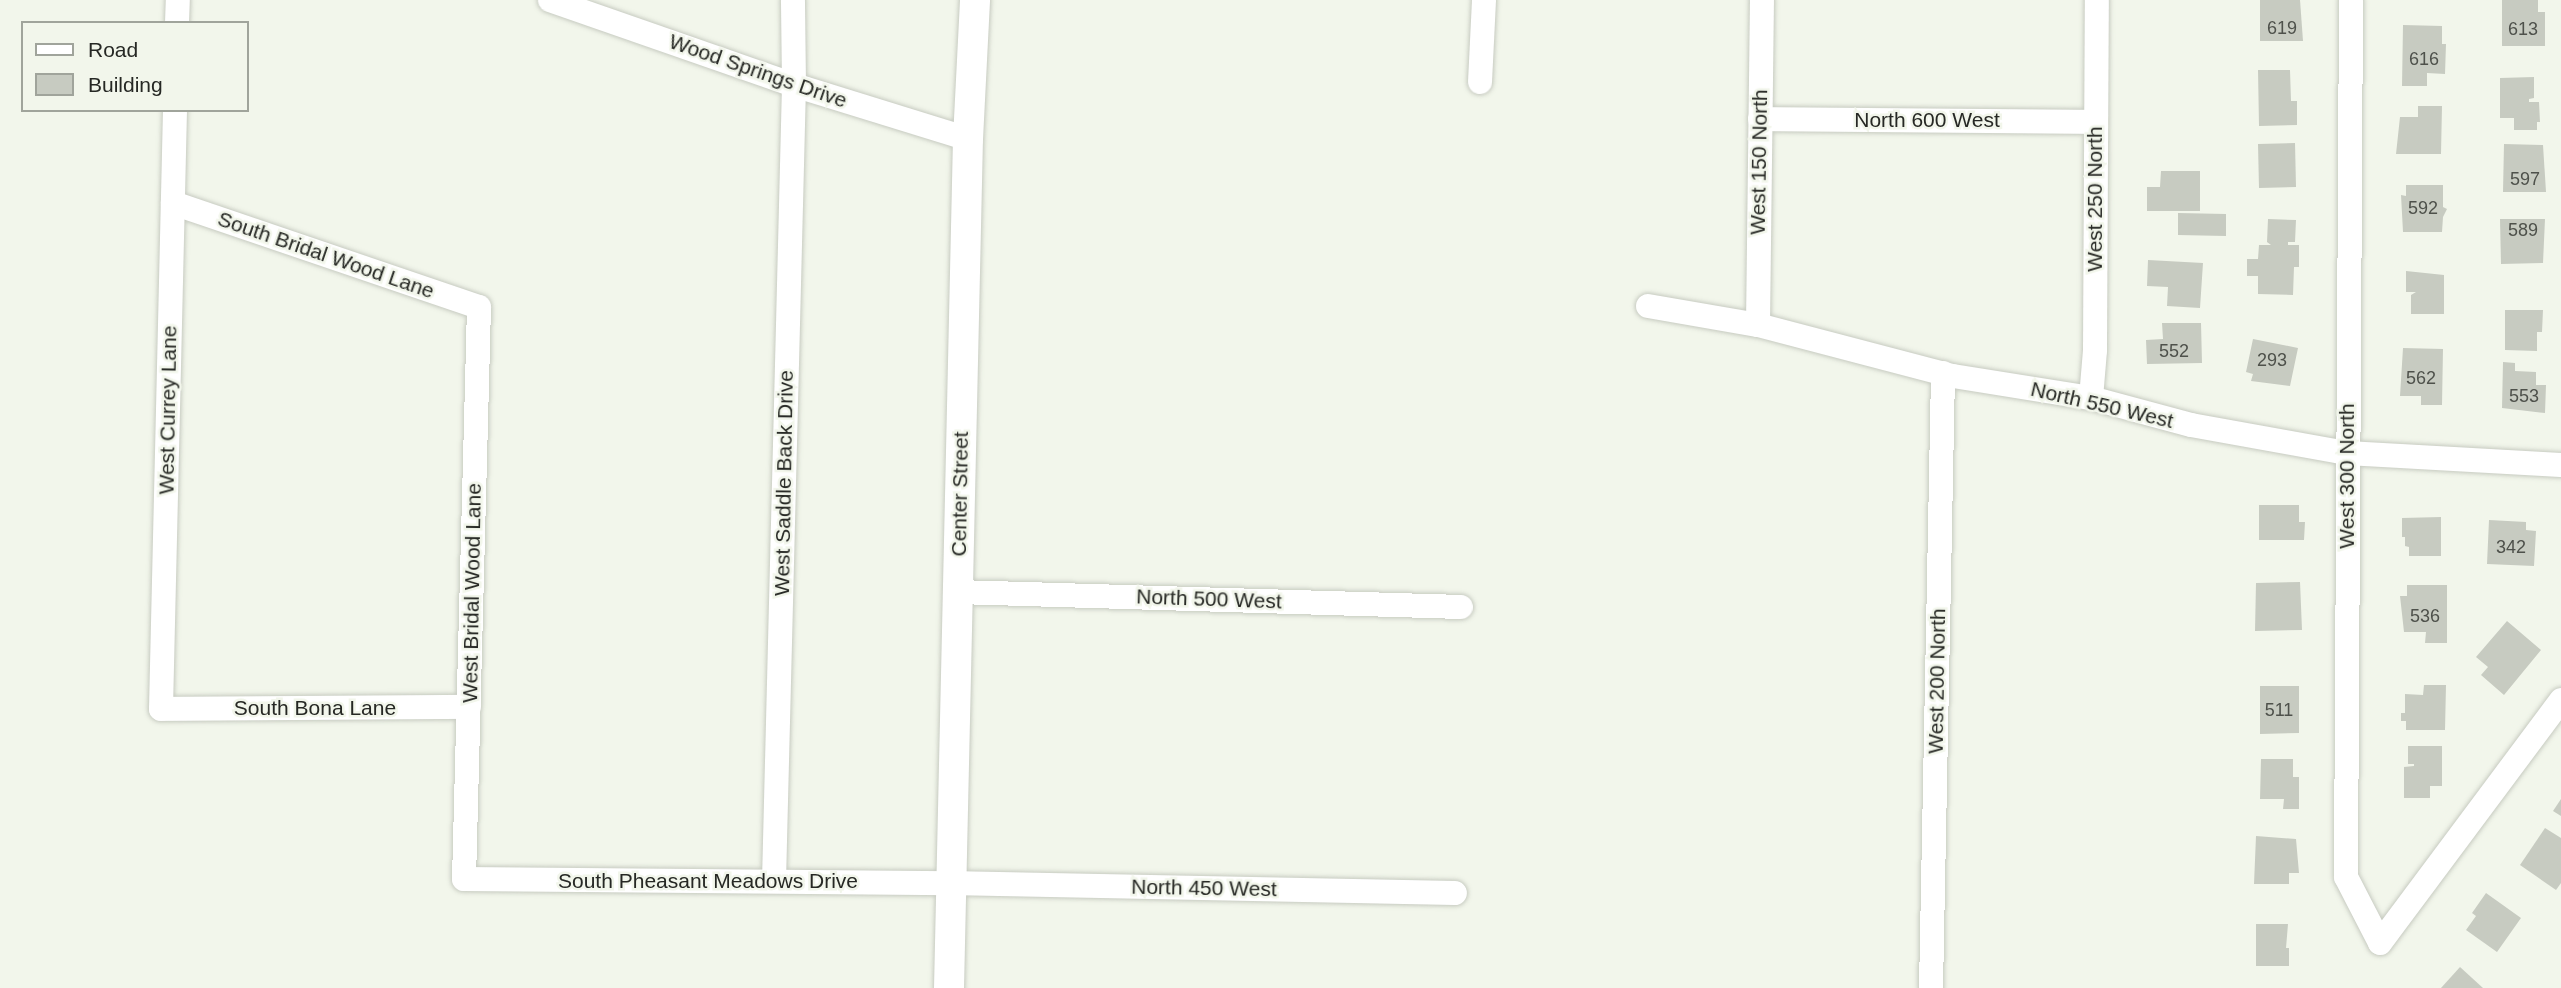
<!DOCTYPE html>
<html>
<head>
<meta charset="utf-8">
<style>
	body { margin:0 }
	#map { position:relative; width:2561px; height:988px; overflow:hidden; background:#f2f6eb; font-family:Arial,sans-serif }
	div>[style] { position:absolute }
	.building>* { inset:0; background:#c7cbc1 }
	.roads { filter:drop-shadow(0 0 2px #c7cbc1) drop-shadow(0 0 2px #c7cbc1) }
	.minor>* { height:24px; margin:-12px; padding:0 12px; transform-origin:12px; border-radius:12px; background:#fff }
	.tertiary>* { height:30px; margin:-15px; padding:0 15px; transform-origin:15px; border-radius:15px; background:#fff }
	span { translate:-50% -50%; white-space:nowrap; text-align:center; line-height:1.15; -webkit-text-stroke:5px #f2f6eb; paint-order:stroke }
	.number-label { font-size:18px; color:#4e514b }
	.number-label span { -webkit-text-stroke-width:0 }
	.street-label { font-size:21px; color:#262824 }
	.legend { position:absolute; left:21px; top:21px; width:228px; height:91px; box-sizing:border-box; background:#f2f6eb; border:2px solid #a0a49b; margin:0; padding:9px 12px; list-style:none; font-size:21px; color:#262824 }
	.legend li { display:flex; align-items:center; gap:14px; height:35px }
	.legend b { width:35px; border:2px solid #a0a49b }
</style>
</head>
<body>
<div id="map">
	<div class="building">
		<i style="clip-path:polygon(2260px 0,2300px 0,2303px 41px,2260px 41px)"></i>
		<i style="clip-path:polygon(2502px 0,2538px 0,2538px 12px,2545px 12px,2545px 46px,2502px 46px)"></i>
		<i style="clip-path:polygon(2403px 25px,2442px 26px,2442px 44px,2446px 44px,2445px 74px,2427px 73px,2427px 86px,2402px 86px)"></i>
		<i style="clip-path:polygon(2258px 70px,2290px 70px,2291px 101px,2297px 101px,2297px 125px,2259px 126px)"></i>
		<i style="clip-path:polygon(2534px 77px,2534px 98px,2529px 99px,2529px 102px,2539px 102px,2540px 122px,2537px 122px,2537px 130px,2514px 130px,2514px 118px,2500px 118px,2500px 78px)"></i>
		<i style="clip-path:polygon(2418px 106px,2442px 106px,2441px 154px,2396px 154px,2400px 117px,2418px 117px)"></i>
		<i style="clip-path:polygon(2295px 143px,2296px 187px,2259px 188px,2258px 144px)"></i>
		<i style="clip-path:polygon(2504px 144px,2543px 145px,2546px 192px,2503px 192px)"></i>
		<i style="clip-path:polygon(2161px 171px,2200px 171px,2200px 211px,2147px 211px,2147px 187px,2160px 187px)"></i>
		<i style="clip-path:polygon(2406px 185px,2443px 185px,2443px 207px,2447px 209px,2443px 217px,2442px 232px,2403px 232px,2401px 195px,2406px 196px)"></i>
		<i style="clip-path:polygon(2178px 213px,2226px 214px,2226px 236px,2178px 235px)"></i>
		<i style="clip-path:polygon(2268px 219px,2296px 220px,2295px 242px,2288px 242px,2288px 245px,2299px 245px,2299px 267px,2294px 267px,2293px 295px,2258px 294px,2258px 276px,2247px 276px,2247px 259px,2258px 259px,2259px 245px,2271px 245px,2267px 242px)"></i>
		<i style="clip-path:polygon(2500px 219px,2545px 219px,2543px 263px,2501px 264px)"></i>
		<i style="clip-path:polygon(2148px 260px,2203px 263px,2200px 308px,2167px 306px,2168px 287px,2147px 286px)"></i>
		<i style="clip-path:polygon(2406px 271px,2444px 275px,2444px 314px,2411px 314px,2411px 295px,2416px 292px,2406px 292px)"></i>
		<i style="clip-path:polygon(2505px 310px,2543px 310px,2542px 332px,2537px 332px,2537px 351px,2505px 350px)"></i>
		<i style="clip-path:polygon(2162px 323px,2201px 323px,2202px 363px,2147px 364px,2146px 340px,2163px 339px)"></i>
		<i style="clip-path:polygon(2253px 339px,2298px 348px,2290px 386px,2251px 381px,2253px 374px,2246px 372px)"></i>
		<i style="clip-path:polygon(2403px 348px,2443px 349px,2442px 405px,2421px 405px,2421px 396px,2400px 396px)"></i>
		<i style="clip-path:polygon(2503px 362px,2515px 363px,2515px 371px,2536px 372px,2536px 385px,2546px 385px,2545px 413px,2502px 408px)"></i>
		<i style="clip-path:polygon(2259px 505px,2299px 505px,2299px 522px,2305px 522px,2304px 540px,2259px 540px)"></i>
		<i style="clip-path:polygon(2441px 517px,2441px 556px,2409px 556px,2409px 547px,2405px 546px,2405px 537px,2402px 537px,2402px 518px)"></i>
		<i style="clip-path:polygon(2489px 520px,2526px 522px,2526px 530px,2536px 531px,2534px 566px,2487px 564px)"></i>
		<i style="clip-path:polygon(2300px 582px,2302px 630px,2255px 631px,2256px 583px)"></i>
		<i style="clip-path:polygon(2407px 585px,2447px 585px,2447px 643px,2425px 643px,2426px 632px,2404px 632px,2400px 596px,2407px 596px)"></i>
		<i style="clip-path:polygon(2507px 621px,2541px 650px,2504px 695px,2481px 675px,2488px 667px,2476px 657px)"></i>
		<i style="clip-path:polygon(2424px 685px,2446px 685px,2445px 730px,2406px 730px,2406px 721px,2401px 721px,2401px 713px,2405px 713px,2405px 694px,2423px 695px)"></i>
		<i style="clip-path:polygon(2260px 686px,2299px 686px,2299px 733px,2260px 734px)"></i>
		<i style="clip-path:polygon(2408px 746px,2442px 746px,2442px 786px,2430px 786px,2430px 798px,2404px 798px,2404px 767px,2414px 766px,2414px 764px,2408px 764px)"></i>
		<i style="clip-path:polygon(2261px 759px,2293px 759px,2293px 777px,2299px 777px,2299px 809px,2283px 809px,2284px 799px,2260px 799px)"></i>
		<i style="clip-path:polygon(2561px 799px,2561px 816px,2553px 811px)"></i>
		<i style="clip-path:polygon(2545px 828px,2561px 838px,2561px 883px,2556px 890px,2520px 865px)"></i>
		<i style="clip-path:polygon(2256px 836px,2296px 839px,2299px 873px,2289px 873px,2289px 884px,2254px 884px)"></i>
		<i style="clip-path:polygon(2486px 893px,2521px 918px,2497px 952px,2466px 930px,2476px 916px,2472px 913px)"></i>
		<i style="clip-path:polygon(2256px 924px,2288px 924px,2286px 948px,2289px 948px,2289px 966px,2256px 966px)"></i>
		<i style="clip-path:polygon(2460px 967px,2483px 988px,2441px 988px)"></i>
	</div>
	<div class="roads">
		<div class="minor">
			<i style="left:550px;top:0;width:258px;rotate:19.2deg"></i>
			<i style="left:794px;top:85px;width:182px;rotate:17.2deg"></i>
			<i style="left:2351px;top:0;width:877px;rotate:90.33deg"></i>
			<i style="left:2346px;top:877px;width:74px;rotate:62.7deg"></i>
			<i style="left:2380px;top:943px;width:303px;rotate:-53.3deg"></i>
			<i style="left:177px;top:23px;width:23px;rotate:-88deg"></i>
			<i style="left:1480px;top:82px;width:82px;rotate:-87.2deg"></i>
			<i style="left:175px;top:110px;width:599px;rotate:91.34deg"></i>
			<i style="left:161px;top:709px;width:308px;rotate:-0.4deg"></i>
			<i style="left:1760px;top:119px;width:334px;rotate:0.5deg"></i>
			<i style="left:173px;top:203px;width:323px;rotate:18.8deg"></i>
			<i style="left:479px;top:307px;width:572px;rotate:91.5deg"></i>
			<i style="left:464px;top:879px;width:489px;rotate:0.5deg"></i>
			<i style="left:953px;top:883px;width:502px;rotate:1.14deg"></i>
			<i style="left:1648px;top:306px;width:112px;rotate:9.8deg"></i>
			<i style="left:1758px;top:325px;width:202px;rotate:14.7deg"></i>
			<i style="left:1953px;top:376px;width:140px;rotate:9.1deg"></i>
			<i style="left:2091px;top:398px;width:104px;rotate:15.1deg"></i>
			<i style="left:2191px;top:425px;width:158px;rotate:10.2deg"></i>
			<i style="left:2347px;top:453px;width:214px;rotate:3.2deg"></i>
			<i style="left:1758px;top:325px;width:325px;rotate:-89.3deg"></i>
			<i style="left:2091px;top:398px;width:48px;rotate:-85.2deg"></i>
			<i style="left:2095px;top:350px;width:350px;rotate:-89.7deg"></i>
			<i style="left:957px;top:592px;width:504px;rotate:1.7deg"></i>
			<i style="left:774px;top:881px;width:796px;rotate:-88.56deg"></i>
			<i style="left:794px;top:85px;width:85px;rotate:-90.7deg"></i>
			<i style="left:1931px;top:988px;width:615px;rotate:-88.88deg"></i>
		</div>
		<div class="tertiary">
			<i style="left:949px;top:988px;width:849px;rotate:-88.72deg"></i>
			<i style="left:968px;top:139px;width:139px;rotate:-87.1deg"></i>
		</div>
	</div>
	<div class="number-label">
		<span style="left:2282px;top:28px">619</span>
		<span style="left:2523px;top:29px">613</span>
		<span style="left:2424px;top:59px">616</span>
		<span style="left:2525px;top:179px">597</span>
		<span style="left:2423px;top:208px">592</span>
		<span style="left:2523px;top:230px">589</span>
		<span style="left:2174px;top:351px">552</span>
		<span style="left:2272px;top:360px">293</span>
		<span style="left:2421px;top:378px">562</span>
		<span style="left:2524px;top:396px">553</span>
		<span style="left:2511px;top:547px">342</span>
		<span style="left:2425px;top:616px">536</span>
		<span style="left:2279px;top:710px">511</span>
	</div>
	<div class="street-label">
		<span style="left:758px;top:71px;rotate:19deg">Wood Springs Drive</span>
		<span style="left:1927px;top:120px">North 600 West</span>
		<span style="left:1759px;top:162px;rotate:-89deg">West 150 North</span>
		<span style="left:2095px;top:199px;rotate:-90deg">West 250 North</span>
		<span style="left:326px;top:255px;rotate:19deg">South Bridal Wood Lane</span>
		<span style="left:2102px;top:405px;rotate:13deg">North 550 West</span>
		<span style="left:168px;top:410px;rotate:-89deg">West Currey Lane</span>
		<span style="left:2347px;top:476px;rotate:-90deg">West 300 North</span>
		<span style="left:784px;top:483px;rotate:-89deg">West Saddle Back Drive</span>
		<span style="left:960px;top:494px;rotate:-89deg">Center Street</span>
		<span style="left:472px;top:593px;rotate:-89deg">West Bridal Wood Lane</span>
		<span style="left:1209px;top:599px;rotate:2deg">North 500 West</span>
		<span style="left:1937px;top:681px;rotate:-89deg">West 200 North</span>
		<span style="left:315px;top:708px">South Bona Lane</span>
		<span style="left:708px;top:881px">South Pheasant Meadows Drive</span>
		<span style="left:1204px;top:888px;rotate:1deg">North 450 West</span>
	</div>
	<ul class="legend">
	<li><b style="height:9px;background:#fff"></b>Road</li>
	<li><b style="height:19px;background:#c7cbc1"></b>Building</li>
	</ul>
</div>
</body>
</html>
